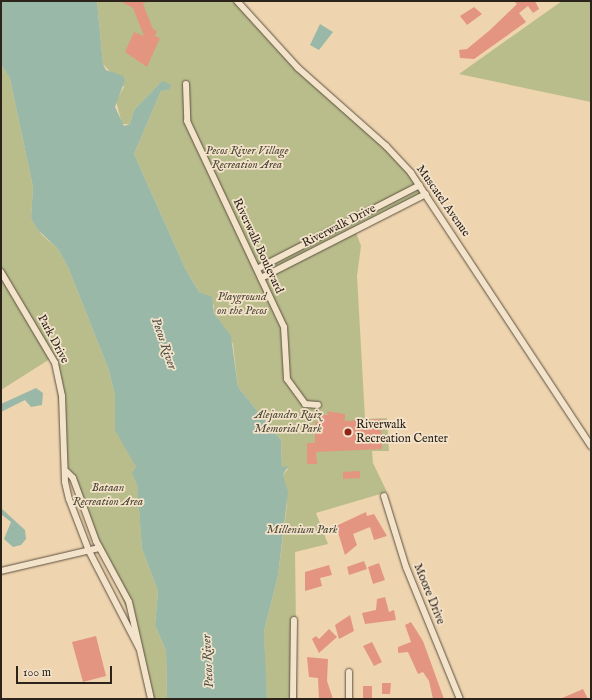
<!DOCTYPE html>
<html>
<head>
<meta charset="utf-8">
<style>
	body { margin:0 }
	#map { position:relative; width:592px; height:700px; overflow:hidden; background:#eed4af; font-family:"IM FELL English",serif }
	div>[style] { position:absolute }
	.green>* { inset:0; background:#b9bd8b }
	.water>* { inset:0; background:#9ab8a8 }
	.building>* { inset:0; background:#e39581 }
	.roads { filter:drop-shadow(0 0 1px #5c5040) drop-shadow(0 0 1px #5c5040) }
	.street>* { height:6px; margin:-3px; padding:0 3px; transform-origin:3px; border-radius:3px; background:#f4e3cb }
	.dots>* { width:11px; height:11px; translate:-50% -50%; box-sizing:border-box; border:2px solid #f4e3cb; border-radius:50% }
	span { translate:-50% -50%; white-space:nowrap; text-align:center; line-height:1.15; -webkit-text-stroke:3.5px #f4e3cb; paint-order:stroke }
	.park-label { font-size:12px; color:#4f4a37; font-style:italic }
	.street-label { font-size:12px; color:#2c241b }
	.poi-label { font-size:12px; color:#2c241b }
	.left { translate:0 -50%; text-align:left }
	.water-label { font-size:13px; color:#4d5045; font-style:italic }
	.frame { position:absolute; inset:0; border:2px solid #2c241b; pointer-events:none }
	.scale { position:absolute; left:16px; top:666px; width:96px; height:18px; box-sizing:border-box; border:2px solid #2c241b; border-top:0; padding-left:5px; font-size:12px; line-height:14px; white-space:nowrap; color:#2c241b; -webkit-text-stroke:3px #f4e3cb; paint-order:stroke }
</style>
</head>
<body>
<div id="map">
	<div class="green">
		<i style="clip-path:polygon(97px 1px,237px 1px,280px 50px,374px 135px,426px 194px,355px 230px,361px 246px,357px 276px,365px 419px,387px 418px,389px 451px,372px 451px,373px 463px,387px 492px,316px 513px,328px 544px,295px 552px,297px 699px,267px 699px,265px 668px,264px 631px,278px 576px,287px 504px,283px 475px,288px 469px,282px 467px,281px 440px,238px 387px,233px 344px,214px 312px,214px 305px,199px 292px,185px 268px,134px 154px,161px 91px,171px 87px,159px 84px,134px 110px,130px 124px,122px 124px,116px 101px,124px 87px,103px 64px)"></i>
		<i style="clip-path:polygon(562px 1px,591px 1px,591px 102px,459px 74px)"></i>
		<i style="clip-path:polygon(1px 64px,10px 79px,33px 187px,31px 218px,42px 235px,58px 249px,68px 267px,108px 368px,115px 395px,115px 422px,136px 467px,142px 549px,158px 591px,155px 625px,166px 651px,167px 699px,151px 699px,139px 637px,67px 472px,53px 357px,1px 390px)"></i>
	</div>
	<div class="water">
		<i style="clip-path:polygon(1px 1px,97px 1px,103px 64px,106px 70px,123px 76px,125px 80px,115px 107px,124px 126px,130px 124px,134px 110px,159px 84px,163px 81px,171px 85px,170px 89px,161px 91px,134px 154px,185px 268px,199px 292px,212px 297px,214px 313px,231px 336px,238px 387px,281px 440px,282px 467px,288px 466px,283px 475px,288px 492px,278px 576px,264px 631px,267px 699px,167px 699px,166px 651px,155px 625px,158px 591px,142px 549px,137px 484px,132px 473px,136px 467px,115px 430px,115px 395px,108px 368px,68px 267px,58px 249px,38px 230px,31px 218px,33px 187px,10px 79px,1px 64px)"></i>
		<i style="clip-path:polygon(320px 24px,333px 32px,319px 50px,310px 45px)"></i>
		<i style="clip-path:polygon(36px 388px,43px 393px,42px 405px,31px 407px,25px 400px,1px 412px,1px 404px)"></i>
		<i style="clip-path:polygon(1px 508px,25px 530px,26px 539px,21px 545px,13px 547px,4px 539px,11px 522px,1px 514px)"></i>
	</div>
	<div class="building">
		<i style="clip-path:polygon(120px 1px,147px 1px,143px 4px,153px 29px,157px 31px,155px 36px,160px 38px,147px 67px,125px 52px,134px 32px,144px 36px,133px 8px)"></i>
		<i style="clip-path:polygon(514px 1px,535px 1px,539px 9px,533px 13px,528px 6px,519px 13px,526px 22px,474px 59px,460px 58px,459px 50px,467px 49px,490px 30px,517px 4px)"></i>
		<i style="clip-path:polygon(474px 7px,482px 14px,467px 25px,460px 16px)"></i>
		<i style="clip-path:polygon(327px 411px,345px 414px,345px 421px,381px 419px,382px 449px,316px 452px,317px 464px,307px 464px,307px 443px,315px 443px,315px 422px,321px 422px,321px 415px,328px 415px)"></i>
		<i style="clip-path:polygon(360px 471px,360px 478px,343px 479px,343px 472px)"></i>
		<i style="clip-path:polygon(366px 512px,367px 516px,374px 514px,387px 536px,374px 540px,370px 527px,353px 534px,357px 545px,345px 555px,336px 526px)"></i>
		<i style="clip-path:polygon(364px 561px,367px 569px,349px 575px,347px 567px)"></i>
		<i style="clip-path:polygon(379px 563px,385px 580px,373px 584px,368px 567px)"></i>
		<i style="clip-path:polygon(329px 565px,332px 575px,320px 578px,322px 586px,305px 591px,305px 572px)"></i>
		<i style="clip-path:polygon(385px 597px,389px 612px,394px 610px,396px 620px,365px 624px,362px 613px,376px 610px,377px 599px)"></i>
		<i style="clip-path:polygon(350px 615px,354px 631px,339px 639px,335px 625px)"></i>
		<i style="clip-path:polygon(411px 622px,423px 641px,444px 699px,433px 699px,429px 681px,423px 672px,418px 674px,408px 652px,398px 653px,398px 647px,411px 642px,405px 625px)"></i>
		<i style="clip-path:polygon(329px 629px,337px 637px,319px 653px,312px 639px,316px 636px,319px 639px)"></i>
		<i style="clip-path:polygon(96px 636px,106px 676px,83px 682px,72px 642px)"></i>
		<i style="clip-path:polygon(372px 642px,382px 662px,374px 666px,363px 646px)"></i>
		<i style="clip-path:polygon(307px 657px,328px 659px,327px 681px,333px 699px,319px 699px,318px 678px,309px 677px)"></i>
		<i style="clip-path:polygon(382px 683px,391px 683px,390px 694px,382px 694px)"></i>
		<i style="clip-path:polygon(363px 686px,372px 686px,372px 699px,363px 699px)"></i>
		<i style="clip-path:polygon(583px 689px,588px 699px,560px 699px)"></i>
	</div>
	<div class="roads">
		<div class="street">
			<i style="left:237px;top:1px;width:91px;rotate:47.7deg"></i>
			<i style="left:298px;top:68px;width:118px;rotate:41.6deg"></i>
			<i style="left:386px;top:146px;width:37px;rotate:47deg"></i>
			<i style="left:411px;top:173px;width:327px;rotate:56.6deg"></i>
			<i style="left:186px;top:84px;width:37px;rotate:88deg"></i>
			<i style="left:187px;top:121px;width:228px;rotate:64.8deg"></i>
			<i style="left:284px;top:327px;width:52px;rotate:86.7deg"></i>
			<i style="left:287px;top:379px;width:31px;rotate:54deg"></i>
			<i style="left:305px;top:404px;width:13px;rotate:4deg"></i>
			<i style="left:257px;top:269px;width:183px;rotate:-27.3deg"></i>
			<i style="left:1px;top:272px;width:106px;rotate:59.3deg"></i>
			<i style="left:55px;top:363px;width:34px;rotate:78deg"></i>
			<i style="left:62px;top:396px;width:86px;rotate:88deg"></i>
			<i style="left:65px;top:482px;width:17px;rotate:77deg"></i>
			<i style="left:69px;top:499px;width:56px;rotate:69deg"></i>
			<i style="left:89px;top:551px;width:109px;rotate:62.7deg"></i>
			<i style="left:261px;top:278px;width:185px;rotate:-27deg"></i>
			<i style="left:67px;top:472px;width:8px;rotate:45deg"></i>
			<i style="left:73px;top:478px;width:67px;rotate:69.9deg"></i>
			<i style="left:96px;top:541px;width:69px;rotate:61.6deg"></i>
			<i style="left:129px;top:602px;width:99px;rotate:77.2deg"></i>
			<i style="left:384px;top:496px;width:74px;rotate:72.8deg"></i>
			<i style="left:406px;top:567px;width:143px;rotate:67.8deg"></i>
			<i style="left:1px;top:571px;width:101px;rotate:-13.2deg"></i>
			<i style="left:349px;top:672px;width:27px;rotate:90deg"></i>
			<i style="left:293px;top:699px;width:79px;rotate:-89.3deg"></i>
		</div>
	</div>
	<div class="dots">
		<i style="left:348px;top:432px;background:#8f2418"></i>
	</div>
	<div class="park-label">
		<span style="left:247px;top:158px">Pecos River Village<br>Recreation Area</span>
		<span style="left:242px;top:304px">Playground<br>on the Pecos</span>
		<span style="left:288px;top:422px">Alejandro Ruiz<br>Memorial Park</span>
		<span style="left:108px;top:495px">Bataan<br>Recreation Area</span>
		<span style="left:302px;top:530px">Millenium Park</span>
	</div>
	<div class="street-label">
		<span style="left:443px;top:201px;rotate:55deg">Muscatel Avenue</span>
		<span style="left:339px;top:226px;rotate:-27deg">Riverwalk Drive</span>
		<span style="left:258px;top:246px;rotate:65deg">Riverwalk Boulevard</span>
		<span style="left:53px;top:339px;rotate:62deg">Park Drive</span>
		<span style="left:429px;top:594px;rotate:68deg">Moore Drive</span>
	</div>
	<div class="poi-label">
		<span class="left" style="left:356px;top:432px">Riverwalk<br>Recreation Center</span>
	</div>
	<div class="water-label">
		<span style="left:163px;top:344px;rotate:71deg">Pecos River</span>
		<span style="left:209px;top:661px;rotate:-93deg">Pecos River</span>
	</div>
	<div class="frame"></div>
	<div class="scale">100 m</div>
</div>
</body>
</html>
